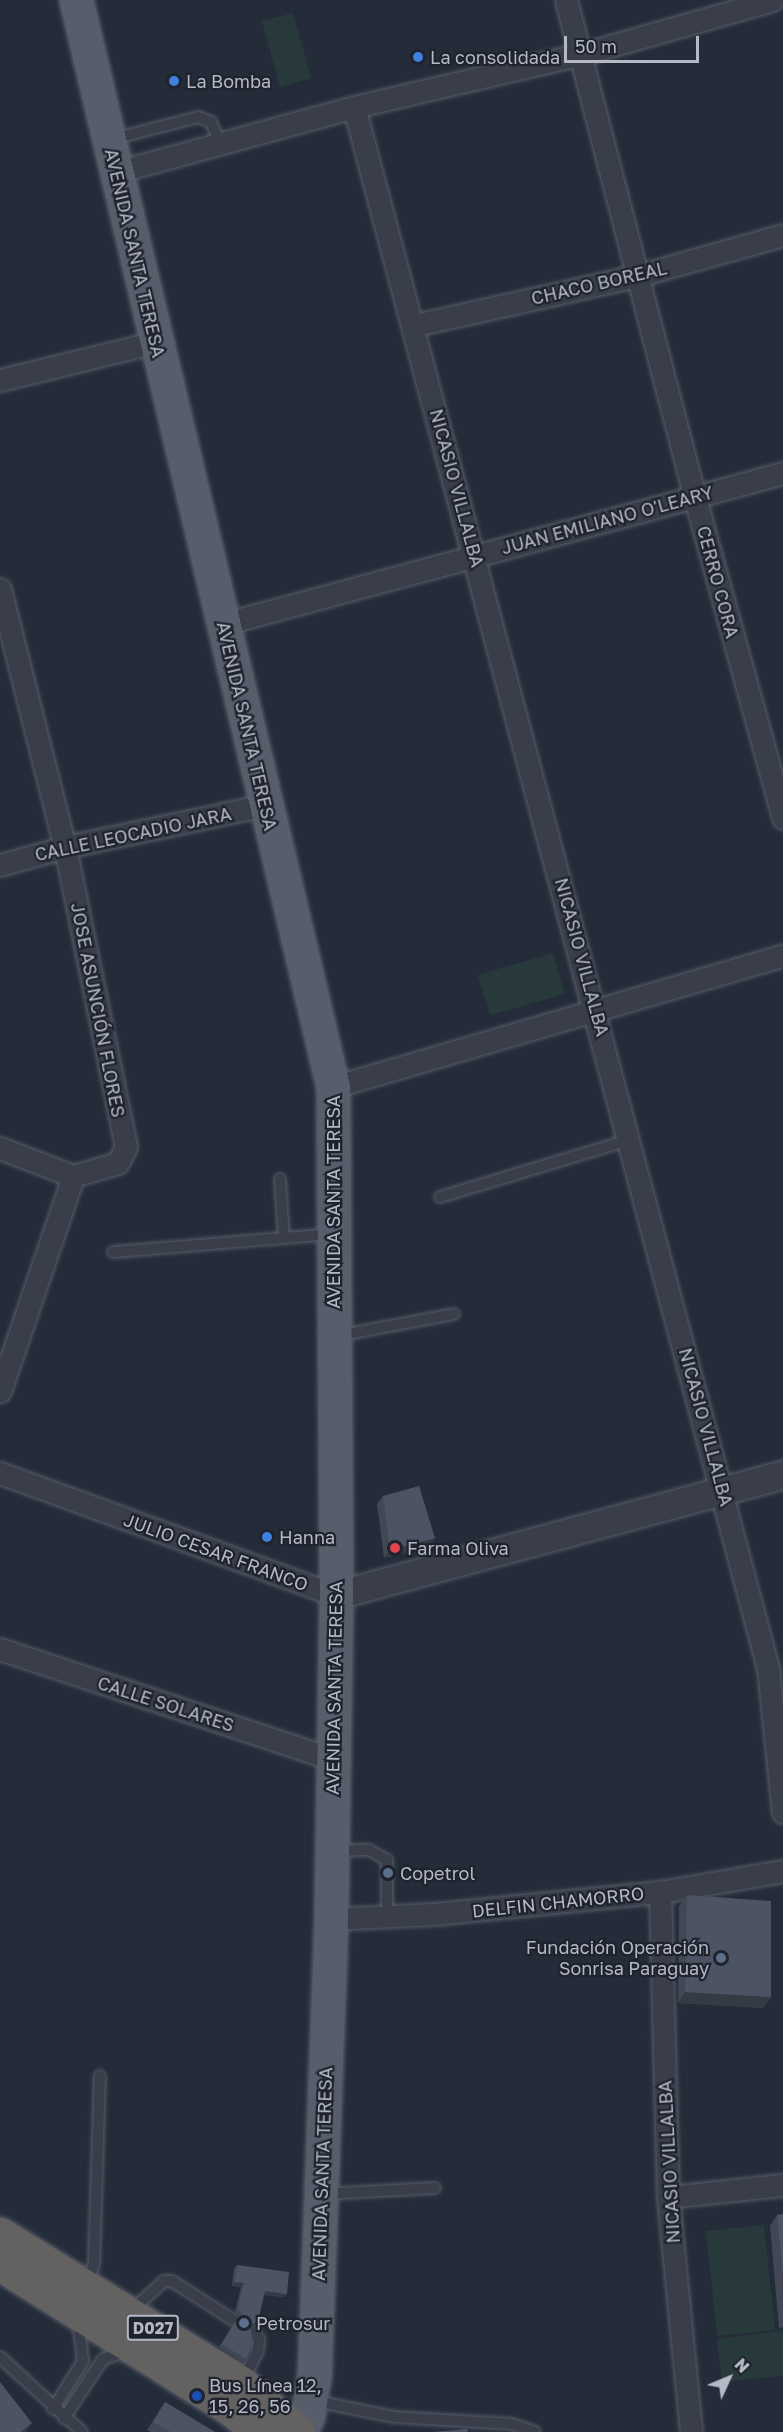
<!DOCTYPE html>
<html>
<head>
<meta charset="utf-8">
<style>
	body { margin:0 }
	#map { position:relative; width:783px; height:2432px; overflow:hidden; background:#252c39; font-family:"Golos Text",sans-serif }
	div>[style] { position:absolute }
	.green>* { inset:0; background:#28393b }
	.roads { filter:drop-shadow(0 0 2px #575c68) drop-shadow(0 0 2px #575c68) }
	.service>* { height:10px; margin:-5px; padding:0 5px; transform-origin:5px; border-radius:5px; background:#393e4a }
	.minor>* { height:21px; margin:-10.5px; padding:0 10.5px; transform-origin:10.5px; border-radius:10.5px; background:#393e4a }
	.tertiary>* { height:27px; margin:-13.5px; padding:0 13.5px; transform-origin:13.5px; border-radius:13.5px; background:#393e4a }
	.primary>* { height:33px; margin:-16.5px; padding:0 16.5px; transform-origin:16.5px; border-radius:16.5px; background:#575d6a }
	.trunk>* { height:33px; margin:-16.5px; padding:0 16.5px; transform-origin:16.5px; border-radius:16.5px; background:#636260 }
	.wall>* { inset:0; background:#414755 }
	.shaded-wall>* { inset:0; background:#353a45 }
	.building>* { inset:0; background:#4c5363 }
	.dots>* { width:16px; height:16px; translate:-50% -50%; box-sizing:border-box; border:3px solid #1e232e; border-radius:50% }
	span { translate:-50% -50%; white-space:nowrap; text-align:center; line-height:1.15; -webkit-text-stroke:4.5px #1e232e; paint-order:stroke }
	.shield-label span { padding:2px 4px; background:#1e232e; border:2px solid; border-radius:4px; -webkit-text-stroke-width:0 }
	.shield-label { font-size:16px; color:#b4b9c5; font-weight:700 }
	.poi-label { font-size:18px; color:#b4b9c5 }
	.left { translate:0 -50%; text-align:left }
	.right { translate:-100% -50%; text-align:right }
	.street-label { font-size:18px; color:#b4b9c5 }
	.north { position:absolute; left:699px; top:2348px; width:60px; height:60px; -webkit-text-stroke:4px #1e232e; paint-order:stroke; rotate:46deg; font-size:16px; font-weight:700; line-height:24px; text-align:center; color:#b4b9c5 }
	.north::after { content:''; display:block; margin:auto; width:21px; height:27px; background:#b4b9c5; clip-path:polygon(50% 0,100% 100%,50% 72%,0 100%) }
	.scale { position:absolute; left:564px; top:36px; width:135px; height:27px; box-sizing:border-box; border:3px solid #b4b9c5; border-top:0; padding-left:8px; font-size:18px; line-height:21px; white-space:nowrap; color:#b4b9c5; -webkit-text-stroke:4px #1e232e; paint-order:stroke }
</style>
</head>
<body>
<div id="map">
	<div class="green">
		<i style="clip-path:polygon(293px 13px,311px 78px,280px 87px,262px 21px)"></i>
		<i style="clip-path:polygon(553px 953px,565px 994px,490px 1015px,478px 975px)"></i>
		<i style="clip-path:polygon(764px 2225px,775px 2330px,717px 2336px,706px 2231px)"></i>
		<i style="clip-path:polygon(783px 2331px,783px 2376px,722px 2382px,717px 2339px)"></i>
	</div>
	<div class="roads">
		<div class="service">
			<i style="left:113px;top:139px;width:88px;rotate:-14.5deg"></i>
			<i style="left:198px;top:117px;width:14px;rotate:21deg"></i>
			<i style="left:211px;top:122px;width:23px;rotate:67deg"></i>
			<i style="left:280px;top:1179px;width:59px;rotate:86.1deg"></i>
			<i style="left:440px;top:1197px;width:197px;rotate:-16.8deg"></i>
			<i style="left:113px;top:1252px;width:218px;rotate:-4.7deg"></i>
			<i style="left:337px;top:1336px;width:119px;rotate:-10.6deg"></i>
			<i style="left:336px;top:1851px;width:33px;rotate:-2deg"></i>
			<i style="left:369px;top:1850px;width:21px;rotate:29deg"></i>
			<i style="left:387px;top:1860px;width:57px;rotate:90deg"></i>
			<i style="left:324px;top:2194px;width:111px;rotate:-3.1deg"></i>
			<i style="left:87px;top:2284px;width:21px;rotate:-71deg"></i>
			<i style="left:94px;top:2264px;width:188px;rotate:-88.2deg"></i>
			<i style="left:131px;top:2311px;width:45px;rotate:-42.3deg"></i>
			<i style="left:164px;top:2281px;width:8px"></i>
			<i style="left:172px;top:2281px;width:72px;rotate:32.6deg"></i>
			<i style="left:0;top:2357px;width:111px;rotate:42.4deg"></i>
			<i style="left:243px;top:2380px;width:34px;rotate:-63deg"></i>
			<i style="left:258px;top:2350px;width:11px;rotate:-85deg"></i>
			<i style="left:259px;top:2339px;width:9px;rotate:-126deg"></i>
			<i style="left:315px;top:2401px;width:81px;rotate:11.4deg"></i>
			<i style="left:394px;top:2417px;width:118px;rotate:3.4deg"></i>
			<i style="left:512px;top:2424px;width:24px;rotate:19deg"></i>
			<i style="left:53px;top:2409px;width:57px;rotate:-58deg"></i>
			<i style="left:83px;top:2361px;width:40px;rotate:-97.1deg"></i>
			<i style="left:64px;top:2418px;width:71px;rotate:-56.5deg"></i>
			<i style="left:103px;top:2359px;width:25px;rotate:-18deg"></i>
		</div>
		<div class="minor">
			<i style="left:566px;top:0;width:514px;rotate:75.48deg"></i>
			<i style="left:695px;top:498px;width:332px;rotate:74.6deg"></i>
			<i style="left:354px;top:107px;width:1615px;rotate:75.15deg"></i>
			<i style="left:768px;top:1668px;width:145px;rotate:84.1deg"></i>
			<i style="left:116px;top:172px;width:247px;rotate:-15.3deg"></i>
			<i style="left:354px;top:107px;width:234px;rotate:-13.1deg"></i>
			<i style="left:582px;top:54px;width:198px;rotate:-15.8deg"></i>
			<i style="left:415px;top:325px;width:230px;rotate:-12.5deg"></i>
			<i style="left:640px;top:275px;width:148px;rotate:-15.6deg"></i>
			<i style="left:0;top:380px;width:161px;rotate:-13.7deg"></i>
			<i style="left:0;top:589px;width:266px;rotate:75.9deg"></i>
			<i style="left:65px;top:847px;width:306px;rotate:78.5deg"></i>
			<i style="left:126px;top:1147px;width:18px;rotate:117deg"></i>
			<i style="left:118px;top:1163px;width:47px;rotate:163.9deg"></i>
			<i style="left:223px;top:624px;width:580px;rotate:-15.09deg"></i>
			<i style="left:0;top:865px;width:67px;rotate:-15.5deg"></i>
			<i style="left:65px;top:847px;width:205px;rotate:-11.8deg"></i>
			<i style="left:333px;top:1087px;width:469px;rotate:-16.3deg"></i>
			<i style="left:0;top:1148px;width:78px;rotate:21deg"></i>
			<i style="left:0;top:1391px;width:227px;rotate:-71.2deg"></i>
			<i style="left:0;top:1473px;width:357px;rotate:20deg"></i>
			<i style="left:0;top:1649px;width:350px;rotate:18.3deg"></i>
			<i style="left:660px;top:1892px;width:305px;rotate:88.5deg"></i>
			<i style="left:668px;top:2197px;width:236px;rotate:84.4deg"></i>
			<i style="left:331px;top:1919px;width:103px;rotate:-2.8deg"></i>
			<i style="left:434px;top:1914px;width:227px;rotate:-5.6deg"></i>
			<i style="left:660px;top:1892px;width:125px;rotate:-9.7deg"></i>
			<i style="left:668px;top:2197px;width:116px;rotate:-6deg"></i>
		</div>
		<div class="tertiary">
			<i style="left:336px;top:1595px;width:463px;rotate:-15.1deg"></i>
		</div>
		<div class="primary">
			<i style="left:76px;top:0;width:1117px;rotate:76.7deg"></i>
			<i style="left:333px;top:1087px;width:508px;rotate:89.66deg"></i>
			<i style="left:336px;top:1595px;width:324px;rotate:90.9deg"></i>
			<i style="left:331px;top:1919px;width:457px;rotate:92.1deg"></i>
			<i style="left:314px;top:2376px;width:39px;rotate:99deg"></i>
			<i style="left:308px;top:2415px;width:19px;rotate:115deg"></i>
		</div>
		<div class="trunk">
			<i style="left:0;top:2234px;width:283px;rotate:31.7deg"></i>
			<i style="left:241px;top:2383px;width:75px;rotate:40.7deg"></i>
			<i style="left:0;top:2264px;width:269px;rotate:32.1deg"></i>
			<i style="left:228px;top:2407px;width:41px;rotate:38deg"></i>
		</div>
	</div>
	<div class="wall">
		<i style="clip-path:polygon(383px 1496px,435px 1538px,429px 1547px,384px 1558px,377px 1504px)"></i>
		<i style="clip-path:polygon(687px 1895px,771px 1997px,763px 2008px,678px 2003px,679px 1906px)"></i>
		<i style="clip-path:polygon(783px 2214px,783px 2327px,779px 2328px,770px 2226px,777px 2215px)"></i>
		<i style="clip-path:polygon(237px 2265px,287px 2294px,284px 2297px,264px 2295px,258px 2321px,256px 2325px,250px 2328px,246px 2359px,243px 2362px,219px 2347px,234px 2323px,240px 2319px,235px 2312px,241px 2287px,232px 2286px,234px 2269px)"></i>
		<i style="clip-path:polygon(165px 2402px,215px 2432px,151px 2432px,147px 2430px)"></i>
	</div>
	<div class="shaded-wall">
		<i style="clip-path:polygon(435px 1538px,429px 1547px,384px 1558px,390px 1550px)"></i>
		<i style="clip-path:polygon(685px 1992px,771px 1997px,763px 2008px,678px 2003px)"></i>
		<i style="clip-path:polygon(235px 2282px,244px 2283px,241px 2287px,232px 2286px)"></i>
		<i style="clip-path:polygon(265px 2291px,287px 2294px,284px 2297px,262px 2295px)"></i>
		<i style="clip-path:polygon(258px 2321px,256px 2325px,247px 2329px,250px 2326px)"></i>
		<i style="clip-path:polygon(32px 2423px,26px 2432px,21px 2432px)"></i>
	</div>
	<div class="building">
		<i style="clip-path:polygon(419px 1486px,435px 1538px,390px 1550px,383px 1496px)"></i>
		<i style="clip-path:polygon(687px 1895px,771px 1901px,771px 1997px,685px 1992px)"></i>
		<i style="clip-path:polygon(783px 2214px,783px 2273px,777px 2215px)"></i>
		<i style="clip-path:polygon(237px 2265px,289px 2272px,287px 2294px,265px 2291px,258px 2321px,250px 2326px,253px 2344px,246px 2359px,222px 2344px,234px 2323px,243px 2317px,238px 2309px,244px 2283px,235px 2282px)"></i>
		<i style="clip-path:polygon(0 2382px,32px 2423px,21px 2432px,0 2432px)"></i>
		<i style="clip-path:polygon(165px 2402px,215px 2432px,171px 2432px,153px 2422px)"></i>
		<i style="clip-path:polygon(467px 2429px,468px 2432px,433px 2432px)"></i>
	</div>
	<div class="dots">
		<i style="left:418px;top:57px;background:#3f7fe0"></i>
		<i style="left:174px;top:81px;background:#3f7fe0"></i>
		<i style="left:267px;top:1537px;background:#3f7fe0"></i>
		<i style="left:395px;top:1548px;background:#e0444e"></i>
		<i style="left:388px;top:1873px;background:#5c6f8a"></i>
		<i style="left:721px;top:1958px;background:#5c6f8a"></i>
		<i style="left:244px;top:2323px;background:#5c6f8a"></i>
		<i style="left:197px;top:2396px;background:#1a4fb4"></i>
	</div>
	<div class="shield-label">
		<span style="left:153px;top:2328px">D027</span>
	</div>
	<div class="poi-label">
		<span class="left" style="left:430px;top:57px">La consolidada</span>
		<span class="left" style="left:186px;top:81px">La Bomba</span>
		<span class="left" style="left:279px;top:1537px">Hanna</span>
		<span class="left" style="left:407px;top:1548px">Farma Oliva</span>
		<span class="left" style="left:400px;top:1873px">Copetrol</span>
		<span class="right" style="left:709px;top:1958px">Fundación Operación<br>Sonrisa Paraguay</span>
		<span class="left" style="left:256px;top:2323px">Petrosur</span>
		<span class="left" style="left:209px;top:2396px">Bus Línea 12,<br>15, 26, 56</span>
	</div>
	<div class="street-label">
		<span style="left:135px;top:253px;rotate:77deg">AVENIDA SANTA TERESA</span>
		<span style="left:599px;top:283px;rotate:-13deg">CHACO BOREAL</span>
		<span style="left:457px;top:488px;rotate:75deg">NICASIO VILLALBA</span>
		<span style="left:607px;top:520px;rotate:-15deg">JUAN EMILIANO O'LEARY</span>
		<span style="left:718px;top:582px;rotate:75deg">CERRO CORA</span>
		<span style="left:247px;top:726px;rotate:77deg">AVENIDA SANTA TERESA</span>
		<span style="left:133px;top:834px;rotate:-12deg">CALLE LEOCADIO JARA</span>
		<span style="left:582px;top:957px;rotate:75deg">NICASIO VILLALBA</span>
		<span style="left:98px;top:1010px;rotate:79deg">JOSE ASUNCIÓN FLORES</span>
		<span style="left:333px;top:1202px;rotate:-90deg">AVENIDA SANTA TERESA</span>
		<span style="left:706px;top:1427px;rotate:75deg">NICASIO VILLALBA</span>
		<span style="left:216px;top:1552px;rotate:20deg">JULIO CESAR FRANCO</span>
		<span style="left:334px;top:1688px;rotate:-89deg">AVENIDA SANTA TERESA</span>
		<span style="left:166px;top:1704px;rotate:18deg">CALLE SOLARES</span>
		<span style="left:558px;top:1902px;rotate:-6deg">DELFIN CHAMORRO</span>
		<span style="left:669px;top:2162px;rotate:-93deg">NICASIO VILLALBA</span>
		<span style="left:322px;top:2174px;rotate:-88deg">AVENIDA SANTA TERESA</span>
	</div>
	<div class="north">N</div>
	<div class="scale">50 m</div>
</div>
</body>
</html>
